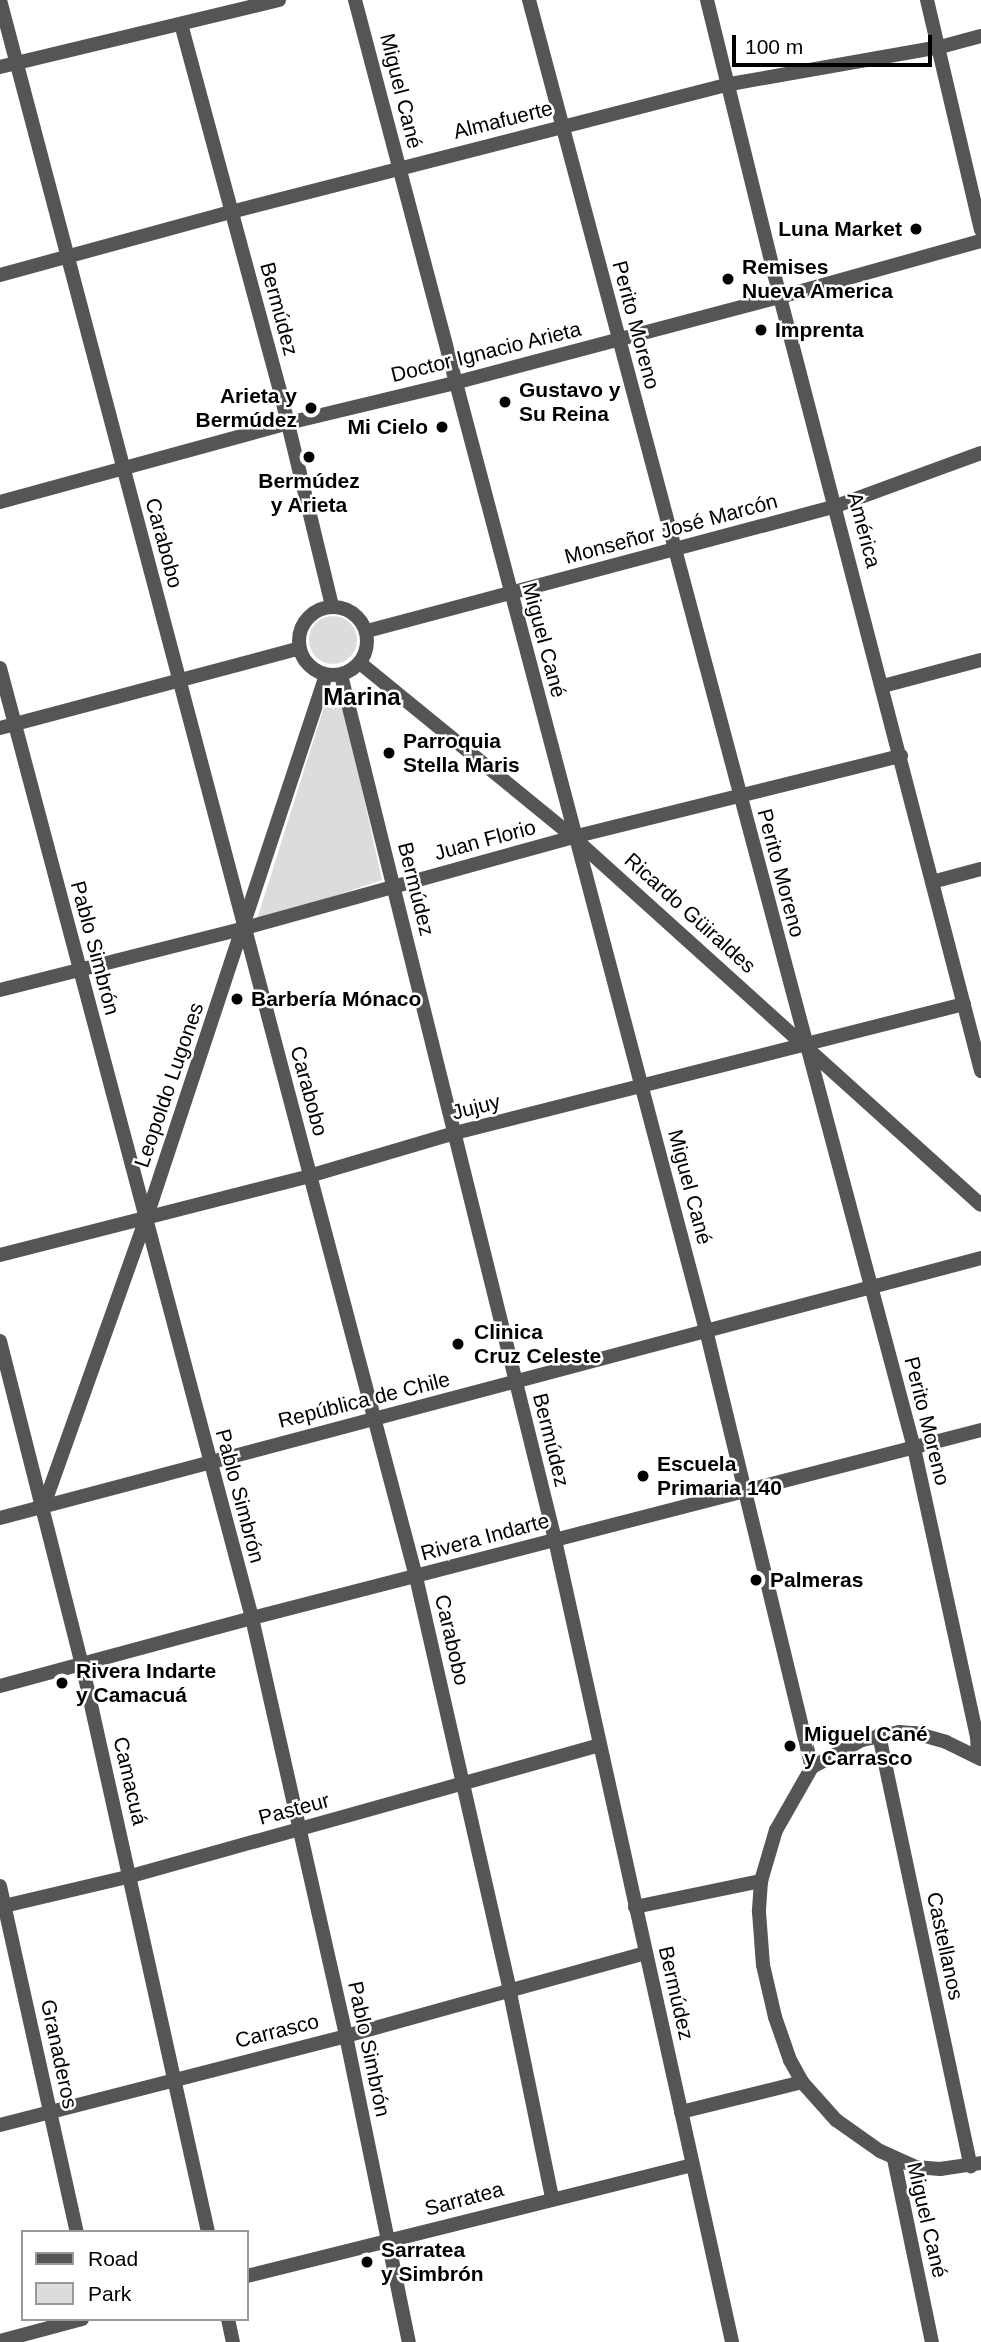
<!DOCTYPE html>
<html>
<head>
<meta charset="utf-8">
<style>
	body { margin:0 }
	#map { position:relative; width:981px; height:2342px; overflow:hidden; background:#fff; font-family:Helvetica,sans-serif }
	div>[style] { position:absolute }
	.green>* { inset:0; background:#dcdcdc }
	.round { border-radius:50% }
	.minor>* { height:14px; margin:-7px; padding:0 7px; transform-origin:7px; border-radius:7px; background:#555 }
	.minor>.ring { margin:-7px; padding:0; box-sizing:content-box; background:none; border:14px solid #555; border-radius:50% }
	.tertiary>* { height:14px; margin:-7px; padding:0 7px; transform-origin:7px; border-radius:7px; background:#555 }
	.dots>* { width:19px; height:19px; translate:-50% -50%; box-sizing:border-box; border:4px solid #fff; border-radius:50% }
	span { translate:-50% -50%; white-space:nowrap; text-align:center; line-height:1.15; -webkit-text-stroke:5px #fff; paint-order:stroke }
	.street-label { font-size:21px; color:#000 }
	.poi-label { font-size:21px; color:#000; font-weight:700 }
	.right { translate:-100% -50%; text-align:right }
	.left { translate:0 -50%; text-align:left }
	.quarter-label { font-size:24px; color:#000; font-weight:700 }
	.legend { position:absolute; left:21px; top:2230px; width:228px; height:91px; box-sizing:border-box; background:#fff; border:2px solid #999; margin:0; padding:9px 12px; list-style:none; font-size:21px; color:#000 }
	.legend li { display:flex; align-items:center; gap:14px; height:35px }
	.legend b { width:35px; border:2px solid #999 }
	.scale { position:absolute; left:732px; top:35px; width:200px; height:32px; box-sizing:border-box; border:4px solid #000; border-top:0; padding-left:9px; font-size:21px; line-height:24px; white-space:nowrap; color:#000; -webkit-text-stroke:5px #fff; paint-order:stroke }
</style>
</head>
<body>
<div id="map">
	<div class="green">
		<i class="round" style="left:309px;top:616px;width:48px;height:48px"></i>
		<i style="clip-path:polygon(334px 698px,344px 708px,382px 880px,264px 920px,257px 919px,325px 704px)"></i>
	</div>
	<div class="minor">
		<i style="left:0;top:0;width:1631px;rotate:75.22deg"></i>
		<i style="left:416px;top:1577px;width:421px;rotate:77.2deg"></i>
		<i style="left:509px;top:1988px;width:214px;rotate:78.4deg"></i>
		<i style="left:355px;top:0;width:1376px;rotate:75.22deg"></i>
		<i style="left:706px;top:1330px;width:450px;rotate:76.4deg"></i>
		<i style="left:812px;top:1767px;width:73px;rotate:119.7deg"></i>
		<i style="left:776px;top:1830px;width:53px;rotate:106.4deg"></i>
		<i style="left:761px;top:1881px;width:31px;rotate:94deg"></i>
		<i style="left:759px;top:1912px;width:53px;rotate:85.7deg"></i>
		<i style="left:763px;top:1965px;width:53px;rotate:77deg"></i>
		<i style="left:775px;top:2017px;width:46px;rotate:70.8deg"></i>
		<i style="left:790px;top:2060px;width:25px;rotate:61deg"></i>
		<i style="left:802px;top:2082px;width:51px;rotate:48.2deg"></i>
		<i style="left:836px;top:2120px;width:54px;rotate:35.2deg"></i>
		<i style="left:880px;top:2151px;width:39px;rotate:24deg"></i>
		<i style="left:916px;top:2167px;width:24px;rotate:5deg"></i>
		<i style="left:940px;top:2169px;width:41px;rotate:-8.3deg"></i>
		<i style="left:529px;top:0;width:1498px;rotate:75.11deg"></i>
		<i style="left:914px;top:1448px;width:295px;rotate:77.7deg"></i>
		<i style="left:977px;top:1736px;width:20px;rotate:87deg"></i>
		<i style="left:927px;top:0;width:236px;rotate:76.8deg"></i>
		<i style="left:181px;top:24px;width:388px;rotate:74.9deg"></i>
		<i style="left:282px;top:399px;width:213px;rotate:76.4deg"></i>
		<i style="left:0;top:67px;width:287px;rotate:-13.5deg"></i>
		<i style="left:0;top:275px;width:239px;rotate:-15.3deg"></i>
		<i style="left:231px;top:212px;width:515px;rotate:-14.39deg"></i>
		<i style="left:730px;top:84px;width:213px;rotate:-10deg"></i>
		<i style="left:940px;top:47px;width:42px;rotate:-15deg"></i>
		<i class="ring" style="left:299px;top:607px;width:54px;height:54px"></i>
		<i style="left:367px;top:631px;width:485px;rotate:-14.9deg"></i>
		<i style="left:836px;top:506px;width:154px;rotate:-20.1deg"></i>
		<i style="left:360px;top:663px;width:275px;rotate:39.2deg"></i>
		<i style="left:573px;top:837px;width:549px;rotate:42.05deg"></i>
		<i style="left:0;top:668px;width:983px;rotate:75.14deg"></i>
		<i style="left:252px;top:1618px;width:428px;rotate:77.3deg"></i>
		<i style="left:346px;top:2036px;width:312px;rotate:78.4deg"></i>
		<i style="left:341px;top:675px;width:891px;rotate:76.1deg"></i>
		<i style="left:555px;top:1540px;width:821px;rotate:77.55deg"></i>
		<i style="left:883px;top:686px;width:101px;rotate:-14.9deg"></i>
		<i style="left:0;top:728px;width:310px;rotate:-14.9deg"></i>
		<i style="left:932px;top:882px;width:51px;rotate:-14.9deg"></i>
		<i style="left:0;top:990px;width:253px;rotate:-14.2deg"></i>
		<i style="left:245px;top:928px;width:340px;rotate:-15.5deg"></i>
		<i style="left:573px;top:837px;width:338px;rotate:-13.9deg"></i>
		<i style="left:0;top:1255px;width:319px;rotate:-14.3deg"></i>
		<i style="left:309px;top:1176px;width:152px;rotate:-16.4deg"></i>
		<i style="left:455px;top:1133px;width:525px;rotate:-14.22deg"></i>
		<i style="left:0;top:1341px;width:333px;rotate:75.8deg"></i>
		<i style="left:82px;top:1664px;width:582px;rotate:77.49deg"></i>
		<i style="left:44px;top:1505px;width:304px;rotate:-70.4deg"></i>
		<i style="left:146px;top:1219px;width:573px;rotate:-71.69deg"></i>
		<i style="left:879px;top:1735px;width:441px;rotate:78deg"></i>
		<i style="left:812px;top:1767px;width:57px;rotate:-28.4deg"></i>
		<i style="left:862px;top:1740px;width:38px;rotate:-12deg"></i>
		<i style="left:899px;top:1732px;width:16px;rotate:4deg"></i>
		<i style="left:915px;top:1733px;width:32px;rotate:16deg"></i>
		<i style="left:946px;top:1742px;width:39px;rotate:26deg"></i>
		<i style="left:0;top:1886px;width:354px;rotate:77.5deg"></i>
		<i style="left:0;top:1907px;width:135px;rotate:-13.3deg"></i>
		<i style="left:131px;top:1876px;width:485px;rotate:-15.6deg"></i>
		<i style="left:635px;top:1907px;width:129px;rotate:-11.7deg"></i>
		<i style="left:681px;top:2112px;width:125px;rotate:-13.9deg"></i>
		<i style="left:0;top:2125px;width:357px;rotate:-14.4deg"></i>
		<i style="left:346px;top:2036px;width:310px;rotate:-15.5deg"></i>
		<i style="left:894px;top:2159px;width:187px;rotate:78.3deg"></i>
		<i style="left:247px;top:2276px;width:459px;rotate:-14deg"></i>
		<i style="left:228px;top:2319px;width:24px;rotate:78deg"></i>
		<i style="left:0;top:2341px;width:85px;rotate:-15deg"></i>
	</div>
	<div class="tertiary">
		<i style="left:707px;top:0;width:306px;rotate:76.2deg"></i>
		<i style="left:780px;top:297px;width:800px;rotate:75.44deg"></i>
		<i style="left:0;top:502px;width:299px;rotate:-15.3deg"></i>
		<i style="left:288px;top:423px;width:171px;rotate:-13.5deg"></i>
		<i style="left:454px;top:383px;width:337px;rotate:-14.8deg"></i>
		<i style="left:780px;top:297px;width:209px;rotate:-15.6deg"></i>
		<i style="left:0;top:1518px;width:1015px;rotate:-14.84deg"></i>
		<i style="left:0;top:1686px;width:261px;rotate:-15.1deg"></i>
		<i style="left:252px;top:1618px;width:753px;rotate:-14.46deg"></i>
	</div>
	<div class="dots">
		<i style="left:916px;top:229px;background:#000"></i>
		<i style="left:728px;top:279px;background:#000"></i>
		<i style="left:761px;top:330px;background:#000"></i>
		<i style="left:505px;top:402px;background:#000"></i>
		<i style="left:311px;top:408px;background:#000"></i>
		<i style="left:442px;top:427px;background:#000"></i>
		<i style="left:309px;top:457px;background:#000"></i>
		<i style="left:389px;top:753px;background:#000"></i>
		<i style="left:237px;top:999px;background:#000"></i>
		<i style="left:458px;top:1344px;background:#000"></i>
		<i style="left:643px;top:1476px;background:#000"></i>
		<i style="left:756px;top:1580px;background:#000"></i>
		<i style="left:62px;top:1683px;background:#000"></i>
		<i style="left:790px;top:1746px;background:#000"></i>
		<i style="left:367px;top:2262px;background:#000"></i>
	</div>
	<div class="street-label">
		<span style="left:401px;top:91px;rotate:76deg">Miguel Cané</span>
		<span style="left:503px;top:120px;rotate:-14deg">Almafuerte</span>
		<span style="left:279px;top:309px;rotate:75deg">Bermúdez</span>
		<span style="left:636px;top:325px;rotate:75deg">Perito Moreno</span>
		<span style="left:486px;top:352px;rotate:-14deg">Doctor Ignacio Arieta</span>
		<span style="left:671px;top:529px;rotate:-15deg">Monseñor José Marcón</span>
		<span style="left:864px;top:530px;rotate:75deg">América</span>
		<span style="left:164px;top:543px;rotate:75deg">Carabobo</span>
		<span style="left:544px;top:640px;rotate:75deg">Miguel Cané</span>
		<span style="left:485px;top:840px;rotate:-15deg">Juan Florio</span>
		<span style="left:781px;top:873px;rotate:75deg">Perito Moreno</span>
		<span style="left:416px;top:889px;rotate:76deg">Bermúdez</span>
		<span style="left:690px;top:913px;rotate:42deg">Ricardo Güiraldes</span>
		<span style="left:95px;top:948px;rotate:75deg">Pablo Simbrón</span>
		<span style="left:169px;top:1085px;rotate:-71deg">Leopoldo Lugones</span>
		<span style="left:309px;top:1091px;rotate:75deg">Carabobo</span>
		<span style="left:476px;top:1107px;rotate:-14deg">Jujuy</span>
		<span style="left:690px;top:1187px;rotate:75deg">Miguel Cané</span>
		<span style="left:364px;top:1400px;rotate:-14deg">República de Chile</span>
		<span style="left:927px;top:1421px;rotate:76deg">Perito Moreno</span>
		<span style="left:551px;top:1440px;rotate:76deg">Bermúdez</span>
		<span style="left:240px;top:1496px;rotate:75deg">Pablo Simbrón</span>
		<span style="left:485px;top:1537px;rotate:-15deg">Rivera Indarte</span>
		<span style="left:452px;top:1640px;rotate:77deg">Carabobo</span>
		<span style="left:130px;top:1781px;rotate:77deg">Camacuá</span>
		<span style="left:294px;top:1809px;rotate:-15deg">Pasteur</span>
		<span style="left:945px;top:1946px;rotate:78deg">Castellanos</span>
		<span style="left:676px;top:1993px;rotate:77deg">Bermúdez</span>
		<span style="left:277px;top:2031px;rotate:-14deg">Carrasco</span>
		<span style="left:369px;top:2049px;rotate:78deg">Pablo Simbrón</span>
		<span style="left:59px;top:2054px;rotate:78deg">Granaderos</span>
		<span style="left:464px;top:2199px;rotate:-15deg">Sarratea</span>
		<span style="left:927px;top:2220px;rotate:77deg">Miguel Cané</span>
	</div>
	<div class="poi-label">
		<span class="right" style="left:902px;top:229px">Luna Market</span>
		<span class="left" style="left:742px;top:279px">Remises<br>Nueva America</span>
		<span class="left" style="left:775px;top:330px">Imprenta</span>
		<span class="left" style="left:519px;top:402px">Gustavo y<br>Su Reina</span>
		<span class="right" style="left:297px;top:408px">Arieta y<br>Bermúdez</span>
		<span class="right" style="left:428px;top:427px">Mi Cielo</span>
		<span style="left:309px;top:493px">Bermúdez<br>y Arieta</span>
		<span class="left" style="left:403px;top:753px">Parroquia<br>Stella Maris</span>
		<span class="left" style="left:251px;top:999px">Barbería Mónaco</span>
		<span class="left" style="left:474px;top:1344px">Clinica<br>Cruz Celeste</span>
		<span class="left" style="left:657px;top:1476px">Escuela<br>Primaria 140</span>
		<span class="left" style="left:770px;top:1580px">Palmeras</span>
		<span class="left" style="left:76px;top:1683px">Rivera Indarte<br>y Camacuá</span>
		<span class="left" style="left:804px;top:1746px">Miguel Cané<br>y Carrasco</span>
		<span class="left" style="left:381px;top:2262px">Sarratea<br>y Simbrón</span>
	</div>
	<div class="quarter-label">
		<span style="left:362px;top:697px">Marina</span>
	</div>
	<ul class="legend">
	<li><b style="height:9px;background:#555"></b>Road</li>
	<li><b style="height:19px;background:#dcdcdc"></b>Park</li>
	</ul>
	<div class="scale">100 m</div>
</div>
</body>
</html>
